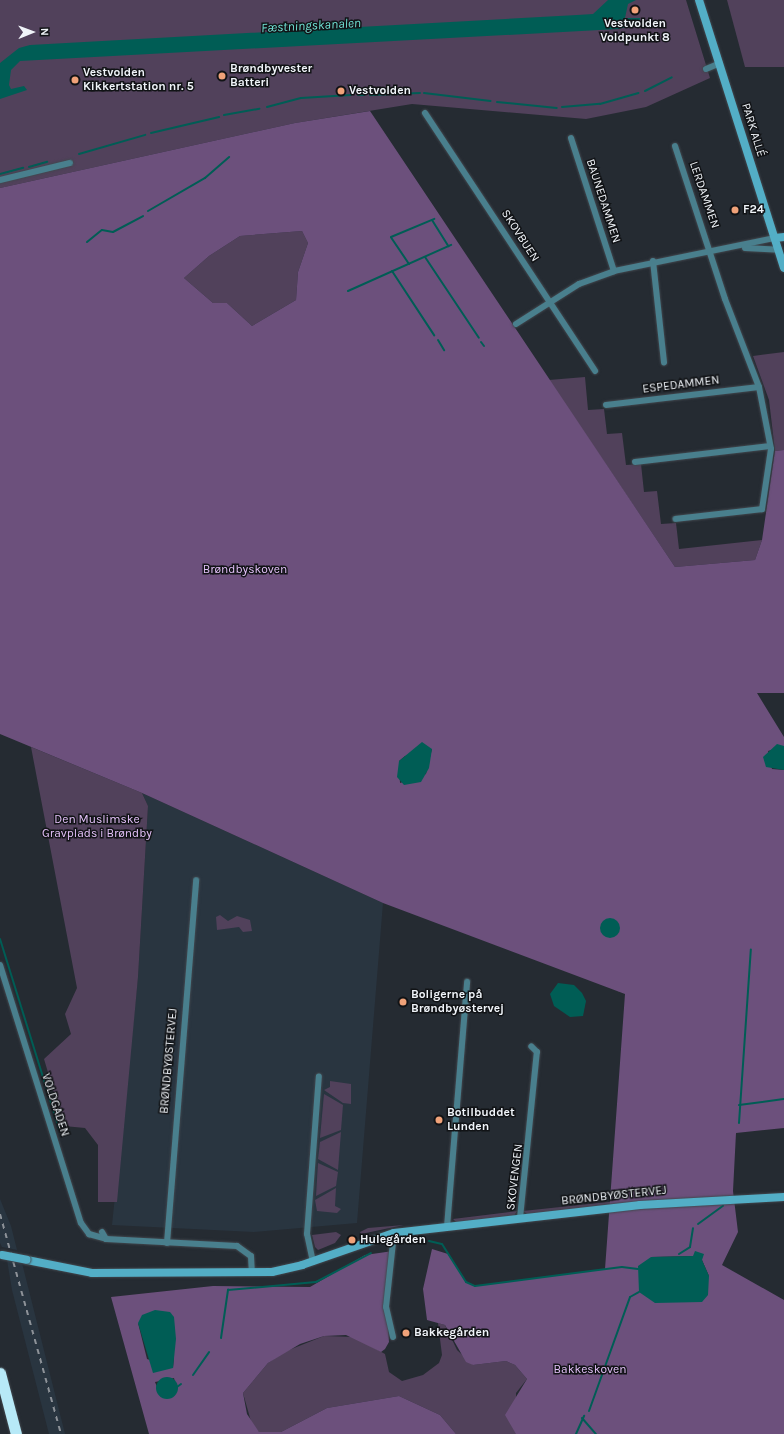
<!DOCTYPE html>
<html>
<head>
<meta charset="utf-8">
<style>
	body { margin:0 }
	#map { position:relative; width:784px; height:1434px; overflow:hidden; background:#252b32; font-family:Karla,sans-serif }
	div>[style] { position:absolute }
	.built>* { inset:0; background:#293540 }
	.green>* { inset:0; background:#51415b }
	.forest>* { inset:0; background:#6c507c }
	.water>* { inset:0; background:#005d55 }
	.round { border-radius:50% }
	.stream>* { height:2px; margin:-1px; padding:0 1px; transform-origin:1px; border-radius:1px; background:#005d55 }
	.roads { filter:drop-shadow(0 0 1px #41474e) drop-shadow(0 0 1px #41474e) }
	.street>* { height:6px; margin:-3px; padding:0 3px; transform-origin:3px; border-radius:3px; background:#497f8d }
	.secondary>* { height:8px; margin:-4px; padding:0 4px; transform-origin:4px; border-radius:4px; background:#53aec6 }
	.highway>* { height:11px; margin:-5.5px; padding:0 5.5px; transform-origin:5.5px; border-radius:5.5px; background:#b7e9f7 }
	.rail>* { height:2px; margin-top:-1px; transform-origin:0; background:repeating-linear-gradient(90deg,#8d9298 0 5px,transparent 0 10px) }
	.bridges { filter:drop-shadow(0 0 1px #41474e) drop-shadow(0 0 1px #41474e) }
	.secondary-bridge>* { height:8px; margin:-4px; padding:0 4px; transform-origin:4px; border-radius:4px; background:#53aec6 }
	.dots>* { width:11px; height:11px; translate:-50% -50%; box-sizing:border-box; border:2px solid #111316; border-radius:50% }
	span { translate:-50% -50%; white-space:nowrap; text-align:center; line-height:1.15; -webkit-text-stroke:3px #111316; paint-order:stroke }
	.poi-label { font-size:12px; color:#f0f4f9; font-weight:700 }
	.left { translate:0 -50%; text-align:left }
	.street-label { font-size:12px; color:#f0f4f9 }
	.park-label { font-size:12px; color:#e4c1f9 }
	.water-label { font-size:13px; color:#72e3d6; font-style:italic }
	.north { position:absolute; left:12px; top:12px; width:40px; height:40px; -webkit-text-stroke:3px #111316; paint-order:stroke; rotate:89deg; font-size:11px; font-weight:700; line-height:16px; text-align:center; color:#f0f4f9 }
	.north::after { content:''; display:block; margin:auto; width:14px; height:18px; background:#f0f4f9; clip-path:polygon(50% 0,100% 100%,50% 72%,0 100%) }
</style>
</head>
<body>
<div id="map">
	<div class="built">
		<i style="clip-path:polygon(142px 793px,383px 903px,357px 1223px,254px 1232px,112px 1225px,138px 977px,148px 806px)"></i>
		<i style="clip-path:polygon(0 1199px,11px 1226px,17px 1250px,2px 1247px,0 1243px)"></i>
		<i style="clip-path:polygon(7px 1260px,22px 1263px,65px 1434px,49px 1434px,12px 1290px)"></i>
	</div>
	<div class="green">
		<i style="clip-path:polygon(0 0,686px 0,710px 78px,646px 107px,586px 119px,412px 104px,295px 123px,0 188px)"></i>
		<i style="clip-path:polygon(727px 0,784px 0,784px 67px,745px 67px)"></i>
		<i style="clip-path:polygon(302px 231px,308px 243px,298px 272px,296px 300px,252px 326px,227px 303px,213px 303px,184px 278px,209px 256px,240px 236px)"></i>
		<i style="clip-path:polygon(784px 352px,784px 450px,775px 451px,769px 400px,753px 356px)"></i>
		<i style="clip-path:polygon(585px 377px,588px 410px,604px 409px,607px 434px,622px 433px,626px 465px,641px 464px,644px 492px,657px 491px,661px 524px,676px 523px,679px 549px,762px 540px,755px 560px,675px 567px,549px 380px)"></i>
		<i style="clip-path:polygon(31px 747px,142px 793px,148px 806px,138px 977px,117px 1202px,98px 1202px,98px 1145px,85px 1128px,64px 1126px,44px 1059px,71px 1034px,65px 1014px,77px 988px)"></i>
		<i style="clip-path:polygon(220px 915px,228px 921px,237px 916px,250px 920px,252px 931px,243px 932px,239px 927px,217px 930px,216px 917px)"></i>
		<i style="clip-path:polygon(330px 1081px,351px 1084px,351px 1104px,343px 1103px,324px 1090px,330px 1087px)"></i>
		<i style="clip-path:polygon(324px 1094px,343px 1105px,341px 1130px,320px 1138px)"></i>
		<i style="clip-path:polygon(341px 1132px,338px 1170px,318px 1159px,320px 1142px)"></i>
		<i style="clip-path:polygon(318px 1163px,338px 1172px,336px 1186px,316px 1196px)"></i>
		<i style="clip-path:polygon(336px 1188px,335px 1206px,341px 1209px,337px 1213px,317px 1211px,315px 1200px)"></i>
		<i style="clip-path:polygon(665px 1196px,663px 1200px,527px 1214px,523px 1211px)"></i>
		<i style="clip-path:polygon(517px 1211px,514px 1216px,456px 1222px,453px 1219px)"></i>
		<i style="clip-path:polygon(404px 1225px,361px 1234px,360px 1232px,368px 1228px)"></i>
		<i style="clip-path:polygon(336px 1232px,341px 1235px,335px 1243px,318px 1250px,315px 1247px,312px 1235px)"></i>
		<i style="clip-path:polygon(438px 1323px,445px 1325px,457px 1350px,473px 1365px,506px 1361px,515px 1365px,527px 1379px,516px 1393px,516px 1434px,456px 1434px,440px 1415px,399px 1396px,327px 1408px,281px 1432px,259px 1432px,252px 1425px,243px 1393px,268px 1363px,284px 1352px,324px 1336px,354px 1337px,385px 1354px,389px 1372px,402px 1381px,423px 1375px,439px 1363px,442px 1355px)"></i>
	</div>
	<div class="forest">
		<i style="clip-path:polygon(evenodd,370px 111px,675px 567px,755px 560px,762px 540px,775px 451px,784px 450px,784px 693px,757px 693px,784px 737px,784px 746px,768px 751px,772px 769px,784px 770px,784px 1128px,736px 1133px,733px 1191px,738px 1232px,722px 1265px,784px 1300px,784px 1434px,516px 1434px,505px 1415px,527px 1379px,515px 1365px,506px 1361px,473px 1365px,466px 1362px,445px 1325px,427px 1320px,423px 1289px,432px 1249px,448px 1254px,466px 1282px,475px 1286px,605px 1269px,625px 994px,383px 903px,142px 793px,0 734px,0 188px,295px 123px,370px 111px,302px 231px,308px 243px,298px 272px,296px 300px,252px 326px,227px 303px,213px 303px,184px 278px,209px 256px,240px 236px,302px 231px,370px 111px,432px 749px,426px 774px,400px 783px,399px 761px,405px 756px,432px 749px,370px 111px,693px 1256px,702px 1260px,709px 1276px,651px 1257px,693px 1256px)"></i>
		<i style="clip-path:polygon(evenodd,393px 1251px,386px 1290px,389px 1342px,385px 1349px,381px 1352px,346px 1335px,324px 1336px,300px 1344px,268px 1363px,243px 1393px,247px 1414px,259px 1432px,281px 1432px,327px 1408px,399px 1396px,440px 1415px,456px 1434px,149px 1434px,111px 1297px,213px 1286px,310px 1287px,365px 1255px,393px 1251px,138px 1323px,174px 1357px,173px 1368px,147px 1359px,138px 1323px,393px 1251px,174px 1378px,177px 1390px,161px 1397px,155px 1382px,174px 1378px)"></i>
	</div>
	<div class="water">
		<i style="clip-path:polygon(608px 0,636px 0,628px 4px,625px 18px,640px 18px,640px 24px,618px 29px,20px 61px,11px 70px,9px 85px,11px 89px,24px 86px,27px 90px,0 99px,0 63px,19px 48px,30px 45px,577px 15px,593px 14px)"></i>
		<i style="clip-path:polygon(422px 742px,432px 749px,429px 768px,421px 782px,404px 785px,397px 777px,399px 761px)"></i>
		<i style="clip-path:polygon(777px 744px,784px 746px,784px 770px,766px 767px,763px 757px)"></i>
		<i class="round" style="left:600px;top:918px;width:20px;height:20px"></i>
		<i style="clip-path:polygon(558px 983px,574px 985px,582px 993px,586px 1001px,583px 1016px,570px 1017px,554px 1006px,550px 994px)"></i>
		<i style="clip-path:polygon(695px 1251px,704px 1254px,702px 1260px,709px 1276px,708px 1295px,702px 1302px,655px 1303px,639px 1292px,638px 1266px,651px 1257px,693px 1256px)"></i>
		<i style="clip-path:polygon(155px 1310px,170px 1312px,174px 1317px,176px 1339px,173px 1368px,153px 1373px,138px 1323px,142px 1315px)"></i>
		<i class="round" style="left:156px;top:1377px;width:22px;height:22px"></i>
	</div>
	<div class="stream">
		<i style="left:645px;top:91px;width:30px;rotate:-27deg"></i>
		<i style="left:424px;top:93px;width:67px;rotate:6.8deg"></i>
		<i style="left:358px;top:95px;width:6px"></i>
		<i style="left:370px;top:95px;width:50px;rotate:-2.3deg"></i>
		<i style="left:497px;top:102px;width:60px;rotate:5.7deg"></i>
		<i style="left:267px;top:107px;width:35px;rotate:-15deg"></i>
		<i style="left:301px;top:98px;width:50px;rotate:-3.4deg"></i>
		<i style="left:562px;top:107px;width:38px;rotate:-5deg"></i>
		<i style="left:600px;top:104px;width:40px;rotate:-16deg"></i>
		<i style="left:224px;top:115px;width:36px;rotate:-10deg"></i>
		<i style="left:151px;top:133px;width:70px;rotate:-13.2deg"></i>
		<i style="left:79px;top:154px;width:69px;rotate:-16.1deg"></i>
		<i style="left:29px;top:167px;width:19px;rotate:-16deg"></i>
		<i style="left:0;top:174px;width:24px;rotate:-15deg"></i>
		<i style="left:148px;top:211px;width:66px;rotate:-30.1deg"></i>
		<i style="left:205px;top:178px;width:32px;rotate:-41deg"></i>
		<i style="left:432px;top:220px;width:31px;rotate:58deg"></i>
		<i style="left:87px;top:242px;width:19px;rotate:-39deg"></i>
		<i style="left:102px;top:230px;width:11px;rotate:10deg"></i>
		<i style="left:113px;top:232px;width:34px;rotate:-28deg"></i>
		<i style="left:425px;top:257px;width:97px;rotate:56.3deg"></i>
		<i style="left:409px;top:264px;width:32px;rotate:-124deg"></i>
		<i style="left:391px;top:237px;width:47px;rotate:-22.7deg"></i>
		<i style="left:392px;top:271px;width:77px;rotate:56.7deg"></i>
		<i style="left:348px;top:291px;width:113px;rotate:-24.1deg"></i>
		<i style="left:438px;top:340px;width:12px;rotate:59deg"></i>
		<i style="left:481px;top:342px;width:5px;rotate:53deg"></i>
		<i style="left:0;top:939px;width:199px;rotate:72.7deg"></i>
		<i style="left:739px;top:1105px;width:45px;rotate:-7.6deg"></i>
		<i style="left:739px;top:1123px;width:174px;rotate:-86.1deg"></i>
		<i style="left:698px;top:1224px;width:31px;rotate:-36deg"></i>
		<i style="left:429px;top:1241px;width:13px;rotate:13deg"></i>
		<i style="left:442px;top:1244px;width:45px;rotate:57.7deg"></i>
		<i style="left:466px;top:1282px;width:10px;rotate:24deg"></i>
		<i style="left:475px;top:1286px;width:148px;rotate:-7.4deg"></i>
		<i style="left:622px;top:1267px;width:16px;rotate:7deg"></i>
		<i style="left:679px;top:1254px;width:13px;rotate:-32deg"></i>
		<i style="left:690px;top:1247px;width:19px;rotate:-81deg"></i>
		<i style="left:221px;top:1338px;width:49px;rotate:-81.7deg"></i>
		<i style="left:228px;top:1290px;width:88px;rotate:-5.2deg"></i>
		<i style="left:316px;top:1282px;width:62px;rotate:-27.8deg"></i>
		<i style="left:193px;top:1375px;width:28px;rotate:-55deg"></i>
		<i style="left:177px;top:1387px;width:5px;rotate:-37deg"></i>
		<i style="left:589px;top:1411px;width:121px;rotate:-70.2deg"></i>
		<i style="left:630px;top:1297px;width:10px;rotate:-29deg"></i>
		<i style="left:582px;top:1418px;width:21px;rotate:49deg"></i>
		<i style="left:576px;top:1434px;width:20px;rotate:-66deg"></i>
	</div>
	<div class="roads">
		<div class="street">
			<i style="left:706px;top:69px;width:15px;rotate:-23deg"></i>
			<i style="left:425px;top:113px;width:309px;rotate:56.6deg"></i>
			<i style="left:571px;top:138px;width:140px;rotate:72.1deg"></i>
			<i style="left:675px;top:146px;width:161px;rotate:71.9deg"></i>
			<i style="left:725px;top:299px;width:94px;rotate:68.9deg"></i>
			<i style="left:759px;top:387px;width:63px;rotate:79deg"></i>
			<i style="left:771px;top:449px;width:61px;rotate:98.5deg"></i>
			<i style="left:762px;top:509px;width:87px;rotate:173.4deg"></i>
			<i style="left:0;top:180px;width:72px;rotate:-13.7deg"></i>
			<i style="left:745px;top:248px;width:34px;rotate:3deg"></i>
			<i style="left:653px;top:261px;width:102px;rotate:83.8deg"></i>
			<i style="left:516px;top:324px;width:75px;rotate:-32.4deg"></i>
			<i style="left:579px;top:284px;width:37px;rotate:-20deg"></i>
			<i style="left:614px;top:271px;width:164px;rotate:-11.6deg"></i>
			<i style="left:606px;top:405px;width:154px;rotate:-6.7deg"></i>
			<i style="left:635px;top:462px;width:136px;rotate:-6.8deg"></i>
			<i style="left:0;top:965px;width:270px;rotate:72.6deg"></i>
			<i style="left:81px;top:1223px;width:14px;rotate:54deg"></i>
			<i style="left:89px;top:1234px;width:18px;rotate:16deg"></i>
			<i style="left:520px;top:1218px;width:167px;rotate:-84.2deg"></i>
			<i style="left:537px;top:1052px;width:8px;rotate:-135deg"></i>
			<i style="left:447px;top:1227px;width:246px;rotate:-85.3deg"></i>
			<i style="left:102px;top:1232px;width:8px;rotate:60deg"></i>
			<i style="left:106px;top:1239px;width:131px;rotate:3.1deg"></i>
			<i style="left:237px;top:1246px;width:17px;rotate:36deg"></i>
			<i style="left:251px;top:1256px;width:17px;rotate:87deg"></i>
			<i style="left:167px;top:1243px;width:364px;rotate:-85.4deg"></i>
			<i style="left:313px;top:1262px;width:29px;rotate:-102deg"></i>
			<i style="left:307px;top:1234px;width:158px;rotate:-85.7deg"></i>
			<i style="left:393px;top:1337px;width:31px;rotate:-103deg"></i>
			<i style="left:386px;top:1307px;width:74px;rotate:-83.8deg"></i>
		</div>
		<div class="secondary">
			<i style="left:699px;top:0;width:281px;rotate:72.4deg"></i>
			<i style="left:775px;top:238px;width:9px;rotate:-6deg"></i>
			<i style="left:27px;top:1260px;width:66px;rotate:11.3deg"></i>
			<i style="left:92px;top:1273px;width:180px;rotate:-0.3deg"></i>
			<i style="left:272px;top:1272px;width:31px;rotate:-13deg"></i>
			<i style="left:302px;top:1265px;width:97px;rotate:-19.2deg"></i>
			<i style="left:394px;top:1233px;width:248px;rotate:-6.5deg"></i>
			<i style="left:640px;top:1205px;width:144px;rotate:-3.2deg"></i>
		</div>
		<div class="highway">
			<i style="left:0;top:1373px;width:63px;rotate:75.3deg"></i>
		</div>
	</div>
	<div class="rail">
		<i style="left:0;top:1214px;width:228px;rotate:74.5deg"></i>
	</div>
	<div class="bridges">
		<div class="secondary-bridge">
			<i style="left:2px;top:1255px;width:25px;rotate:11deg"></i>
		</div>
	</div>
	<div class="dots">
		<i style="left:635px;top:10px;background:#f0a279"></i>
		<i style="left:222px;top:76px;background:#f0a279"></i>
		<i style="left:75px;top:80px;background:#f0a279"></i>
		<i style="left:341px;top:91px;background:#f0a279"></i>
		<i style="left:735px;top:210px;background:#f0a279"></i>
		<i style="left:403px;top:1002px;background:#f0a279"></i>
		<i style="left:439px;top:1120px;background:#f0a279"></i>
		<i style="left:352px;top:1240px;background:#f0a279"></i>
		<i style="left:406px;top:1333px;background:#f0a279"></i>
	</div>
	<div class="poi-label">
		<span style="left:635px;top:31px">Vestvolden<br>Voldpunkt 8</span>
		<span class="left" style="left:230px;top:76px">Brøndbyvester<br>Batteri</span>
		<span class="left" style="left:83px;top:80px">Vestvolden<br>Kikkertstation nr. 5</span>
		<span class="left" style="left:349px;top:91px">Vestvolden</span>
		<span class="left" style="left:743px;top:210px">F24</span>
		<span class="left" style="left:411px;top:1002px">Boligerne på<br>Brøndbyøstervej</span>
		<span class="left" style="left:447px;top:1120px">Botilbuddet<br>Lunden</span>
		<span class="left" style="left:360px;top:1240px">Hulegården</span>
		<span class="left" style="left:414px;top:1333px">Bakkegården</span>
	</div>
	<div class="street-label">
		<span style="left:753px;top:130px;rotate:73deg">PARK ALLÉ</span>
		<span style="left:704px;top:195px;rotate:71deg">LERDAMMEN</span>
		<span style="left:603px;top:201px;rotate:72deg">BAUNEDAMMEN</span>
		<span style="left:520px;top:236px;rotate:57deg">SKOVBUEN</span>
		<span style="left:681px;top:385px;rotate:-7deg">ESPEDAMMEN</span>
		<span style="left:169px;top:1061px;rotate:-85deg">BRØNDBYØSTERVEJ</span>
		<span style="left:55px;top:1105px;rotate:72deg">VOLDGADEN</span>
		<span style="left:515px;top:1177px;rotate:-83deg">SKOVENGEN</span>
		<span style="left:614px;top:1196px;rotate:-6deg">BRØNDBYØSTERVEJ</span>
	</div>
	<div class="park-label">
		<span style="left:245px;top:570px">Brøndbyskoven</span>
		<span style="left:97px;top:827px">Den Muslimske<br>Gravplads i Brøndby</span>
		<span style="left:590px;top:1370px">Bakkeskoven</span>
	</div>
	<div class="water-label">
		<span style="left:311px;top:26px;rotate:-3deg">Fæstningskanalen</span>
	</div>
	<div class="north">N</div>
</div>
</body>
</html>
